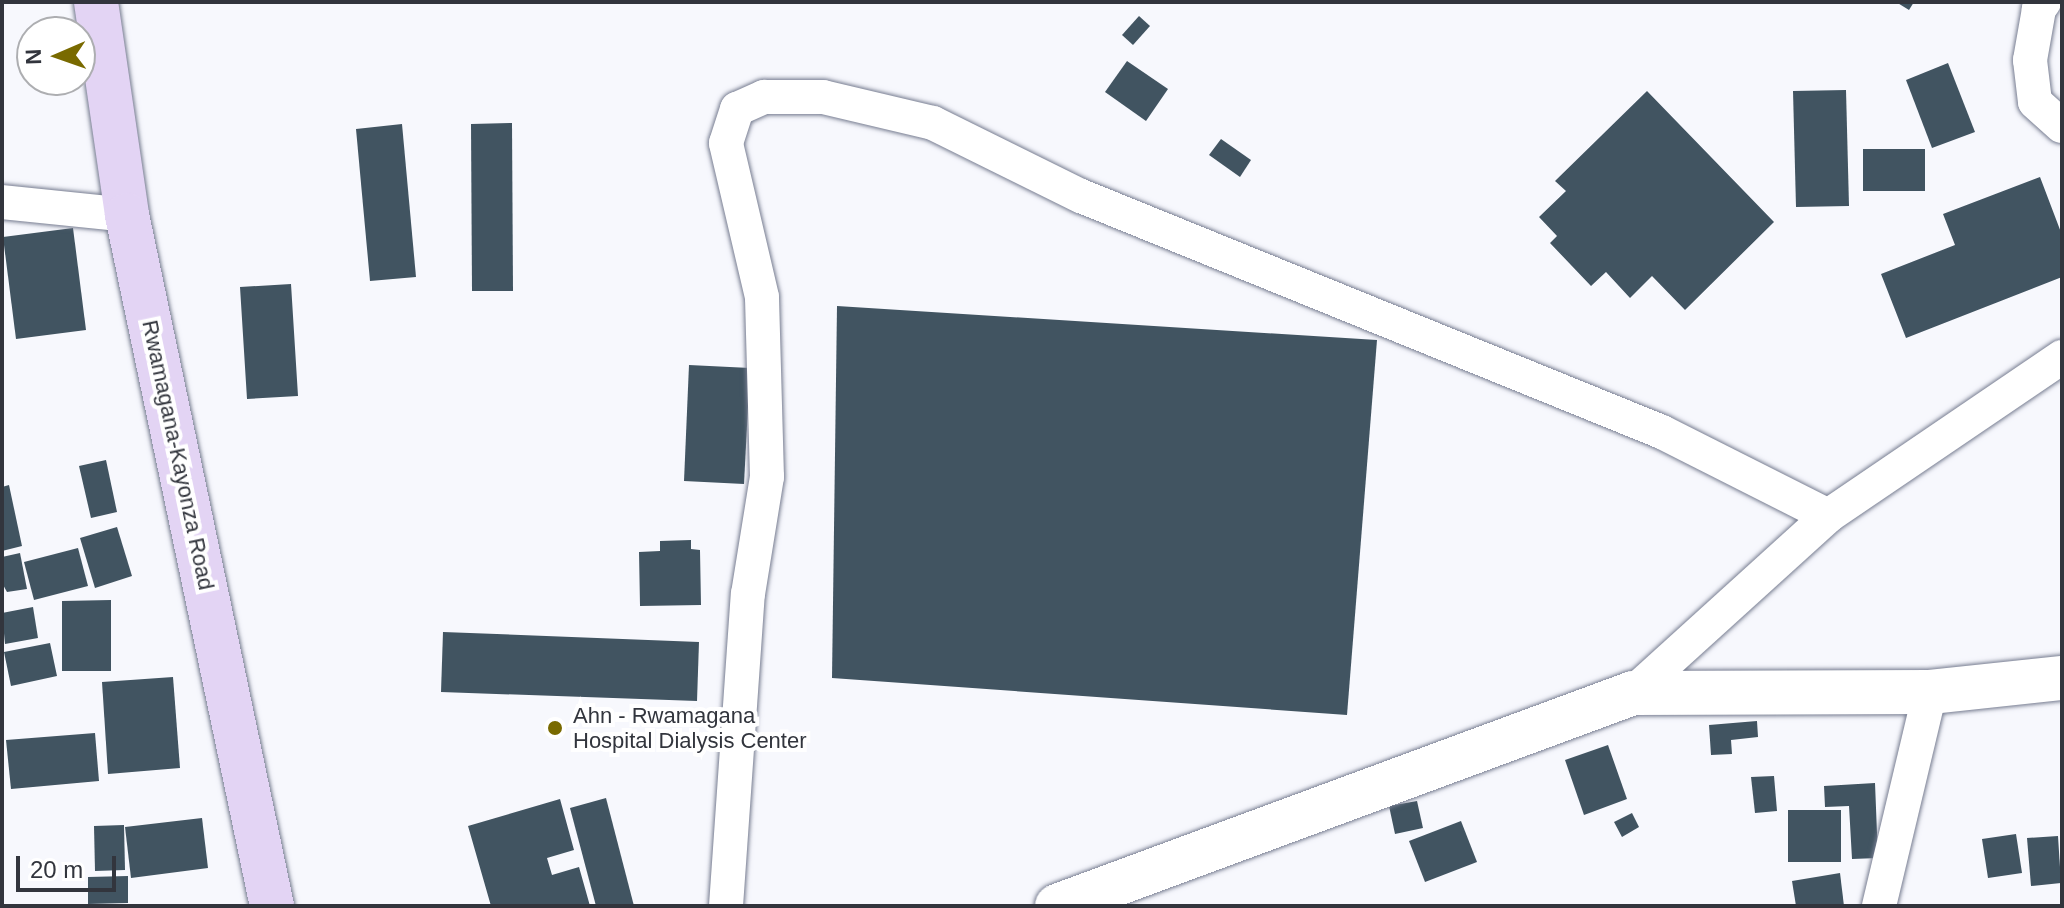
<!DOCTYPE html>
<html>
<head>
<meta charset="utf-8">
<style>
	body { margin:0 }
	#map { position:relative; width:2064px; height:908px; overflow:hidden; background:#f7f8fd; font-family:Helvetica,sans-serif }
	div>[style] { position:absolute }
	.building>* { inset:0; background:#415461 }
	.roads { filter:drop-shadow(0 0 2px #777d91) drop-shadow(0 0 2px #777d91) }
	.minor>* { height:34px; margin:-17px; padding:0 17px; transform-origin:17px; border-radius:17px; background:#fff }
	.secondary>* { height:44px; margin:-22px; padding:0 22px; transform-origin:22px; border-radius:22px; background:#fff }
	.trunk>* { height:44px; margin:-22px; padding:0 22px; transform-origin:22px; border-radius:22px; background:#e3d4f4 }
	.dots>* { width:22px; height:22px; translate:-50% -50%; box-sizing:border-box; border:4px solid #fff; border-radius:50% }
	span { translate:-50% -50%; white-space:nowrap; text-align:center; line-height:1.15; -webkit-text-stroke:8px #fff; paint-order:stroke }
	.street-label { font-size:22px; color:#32353d }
	.poi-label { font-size:22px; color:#32353d }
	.left { translate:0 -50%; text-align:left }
	.frame { position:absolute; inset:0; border:4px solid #32353d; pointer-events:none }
	.north { position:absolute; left:16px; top:16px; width:80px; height:80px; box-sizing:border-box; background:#fff; border:2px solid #adaeb1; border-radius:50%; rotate:268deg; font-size:22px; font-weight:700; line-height:32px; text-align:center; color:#32353d }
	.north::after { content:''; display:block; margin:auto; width:28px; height:36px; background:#796a00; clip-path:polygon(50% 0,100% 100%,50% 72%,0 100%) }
	.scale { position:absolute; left:16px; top:856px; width:100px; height:36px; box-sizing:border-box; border:4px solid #32353d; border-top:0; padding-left:10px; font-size:24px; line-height:28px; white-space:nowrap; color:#32353d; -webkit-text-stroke:6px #fff; paint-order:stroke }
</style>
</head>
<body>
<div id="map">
	<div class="building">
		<i style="clip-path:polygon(1896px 2px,1914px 2px,1909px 10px)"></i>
		<i style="clip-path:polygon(1139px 16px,1150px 26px,1133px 45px,1122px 35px)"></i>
		<i style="clip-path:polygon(1127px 61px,1168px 89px,1146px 121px,1105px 92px)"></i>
		<i style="clip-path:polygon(1948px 63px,1975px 132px,1932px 148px,1906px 80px)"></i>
		<i style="clip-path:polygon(1846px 90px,1849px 206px,1796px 207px,1793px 91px)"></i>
		<i style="clip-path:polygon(1647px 91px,1774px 222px,1685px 310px,1652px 276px,1630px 298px,1606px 272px,1591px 286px,1550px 243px,1557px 236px,1539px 217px,1566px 191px,1555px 181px)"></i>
		<i style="clip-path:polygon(512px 123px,513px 291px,472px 291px,471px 124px)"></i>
		<i style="clip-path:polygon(402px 124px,416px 277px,370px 281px,356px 129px)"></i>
		<i style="clip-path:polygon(1221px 139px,1251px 160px,1240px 177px,1209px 155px)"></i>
		<i style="clip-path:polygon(1863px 149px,1925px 149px,1925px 191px,1863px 191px)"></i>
		<i style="clip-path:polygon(2040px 177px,2062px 235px,2062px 277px,1906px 338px,1881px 274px,1955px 245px,1943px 214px)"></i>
		<i style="clip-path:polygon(73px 228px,86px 330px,16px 339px,3px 237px)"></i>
		<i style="clip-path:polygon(291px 284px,298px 396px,247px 399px,240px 287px)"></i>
		<i style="clip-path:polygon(837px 306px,1377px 340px,1347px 715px,832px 678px)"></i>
		<i style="clip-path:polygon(689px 365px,750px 368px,744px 484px,684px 481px)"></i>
		<i style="clip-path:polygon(106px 460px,117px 512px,91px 518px,79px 466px)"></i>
		<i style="clip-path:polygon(9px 485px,22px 546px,2px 551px,2px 487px)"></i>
		<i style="clip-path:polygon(117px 527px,132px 576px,95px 588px,80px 538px)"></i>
		<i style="clip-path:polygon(691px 540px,691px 549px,700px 550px,701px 605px,640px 606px,639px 552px,660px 551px,660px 541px)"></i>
		<i style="clip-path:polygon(78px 548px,88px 586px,34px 600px,24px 562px)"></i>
		<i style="clip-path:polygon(20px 553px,27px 589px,7px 592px,2px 583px,2px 557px)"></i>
		<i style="clip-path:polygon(111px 600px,111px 671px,62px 671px,62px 601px)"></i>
		<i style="clip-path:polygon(33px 607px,38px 638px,5px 644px,2px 613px)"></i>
		<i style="clip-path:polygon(443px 632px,699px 642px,697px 701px,441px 692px)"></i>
		<i style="clip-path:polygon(50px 643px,57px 676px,11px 686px,4px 652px)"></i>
		<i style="clip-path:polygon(173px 677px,180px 768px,108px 774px,102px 682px)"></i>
		<i style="clip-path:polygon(1757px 721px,1758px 737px,1731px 740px,1732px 754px,1711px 755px,1709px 725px)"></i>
		<i style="clip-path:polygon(95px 733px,99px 781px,11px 789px,6px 740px)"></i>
		<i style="clip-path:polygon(1608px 745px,1627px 799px,1584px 815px,1565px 760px)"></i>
		<i style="clip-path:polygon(1774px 776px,1777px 811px,1755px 813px,1751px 777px)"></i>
		<i style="clip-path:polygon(1875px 783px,1878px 858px,1852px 859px,1849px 806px,1825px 807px,1824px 786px)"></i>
		<i style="clip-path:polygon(606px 798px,634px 906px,596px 906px,570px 808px)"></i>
		<i style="clip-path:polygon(560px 799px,574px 850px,547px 858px,552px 875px,579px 867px,590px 906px,491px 906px,468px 826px)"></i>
		<i style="clip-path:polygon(1417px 801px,1423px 828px,1395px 834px,1389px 806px)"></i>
		<i style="clip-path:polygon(1788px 810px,1841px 810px,1841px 862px,1788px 862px)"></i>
		<i style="clip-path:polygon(1632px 813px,1639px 827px,1622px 837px,1614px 822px)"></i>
		<i style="clip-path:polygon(202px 818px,208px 868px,131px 878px,125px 827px)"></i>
		<i style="clip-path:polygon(1461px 821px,1477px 862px,1425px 882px,1409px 841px)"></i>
		<i style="clip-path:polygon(124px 825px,125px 870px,95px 871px,94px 826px)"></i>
		<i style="clip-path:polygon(2016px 834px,2022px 873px,1988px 878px,1982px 839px)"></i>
		<i style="clip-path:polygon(2058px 836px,2061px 883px,2031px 886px,2027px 838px)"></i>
		<i style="clip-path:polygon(1840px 873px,1844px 906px,1796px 906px,1792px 881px)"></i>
		<i style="clip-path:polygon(128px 876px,128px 903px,88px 904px,88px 877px)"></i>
	</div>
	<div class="roads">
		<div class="minor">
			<i style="left:2044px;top:2px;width:9px;rotate:126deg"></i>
			<i style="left:2039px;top:9px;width:52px;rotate:100deg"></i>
			<i style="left:2030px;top:60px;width:42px;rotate:83.2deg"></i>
			<i style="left:2035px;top:102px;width:36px;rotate:42deg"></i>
			<i style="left:2px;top:202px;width:126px;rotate:5.9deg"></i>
			<i style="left:1633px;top:693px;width:263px;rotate:-42.2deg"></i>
			<i style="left:1828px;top:516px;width:283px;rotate:-34.2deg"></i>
			<i style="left:726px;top:906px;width:313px;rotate:-86deg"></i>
			<i style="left:748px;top:594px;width:119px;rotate:-80.8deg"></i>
			<i style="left:767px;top:477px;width:180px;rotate:-91.6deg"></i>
			<i style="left:762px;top:297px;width:158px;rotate:-103.2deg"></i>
			<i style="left:726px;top:143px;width:36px;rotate:-72deg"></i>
			<i style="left:737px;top:109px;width:30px;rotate:-24deg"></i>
			<i style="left:764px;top:97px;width:59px"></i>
			<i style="left:823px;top:97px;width:113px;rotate:13.3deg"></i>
			<i style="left:933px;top:123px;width:165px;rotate:26.3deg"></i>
			<i style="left:1081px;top:196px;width:627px;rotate:22.11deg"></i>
			<i style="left:1662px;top:432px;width:186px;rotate:26.8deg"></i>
			<i style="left:1879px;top:906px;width:220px;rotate:-76.6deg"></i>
		</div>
		<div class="secondary">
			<i style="left:1057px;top:906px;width:614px;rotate:-20.29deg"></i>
			<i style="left:1633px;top:693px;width:297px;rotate:-0.2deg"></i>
			<i style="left:1930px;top:692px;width:133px;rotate:-6.1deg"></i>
		</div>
		<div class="trunk">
			<i style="left:96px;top:2px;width:215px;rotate:81.7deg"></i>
			<i style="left:127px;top:215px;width:706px;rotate:78.15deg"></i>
		</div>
	</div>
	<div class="dots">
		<i style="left:555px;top:728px;background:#796a00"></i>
	</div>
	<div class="street-label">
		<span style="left:178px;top:455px;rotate:78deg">Rwamagana-Kayonza Road</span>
	</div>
	<div class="poi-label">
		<span class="left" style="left:573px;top:728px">Ahn - Rwamagana<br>Hospital Dialysis Center</span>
	</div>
	<div class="frame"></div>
	<div class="north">N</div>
	<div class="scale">20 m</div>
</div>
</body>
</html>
